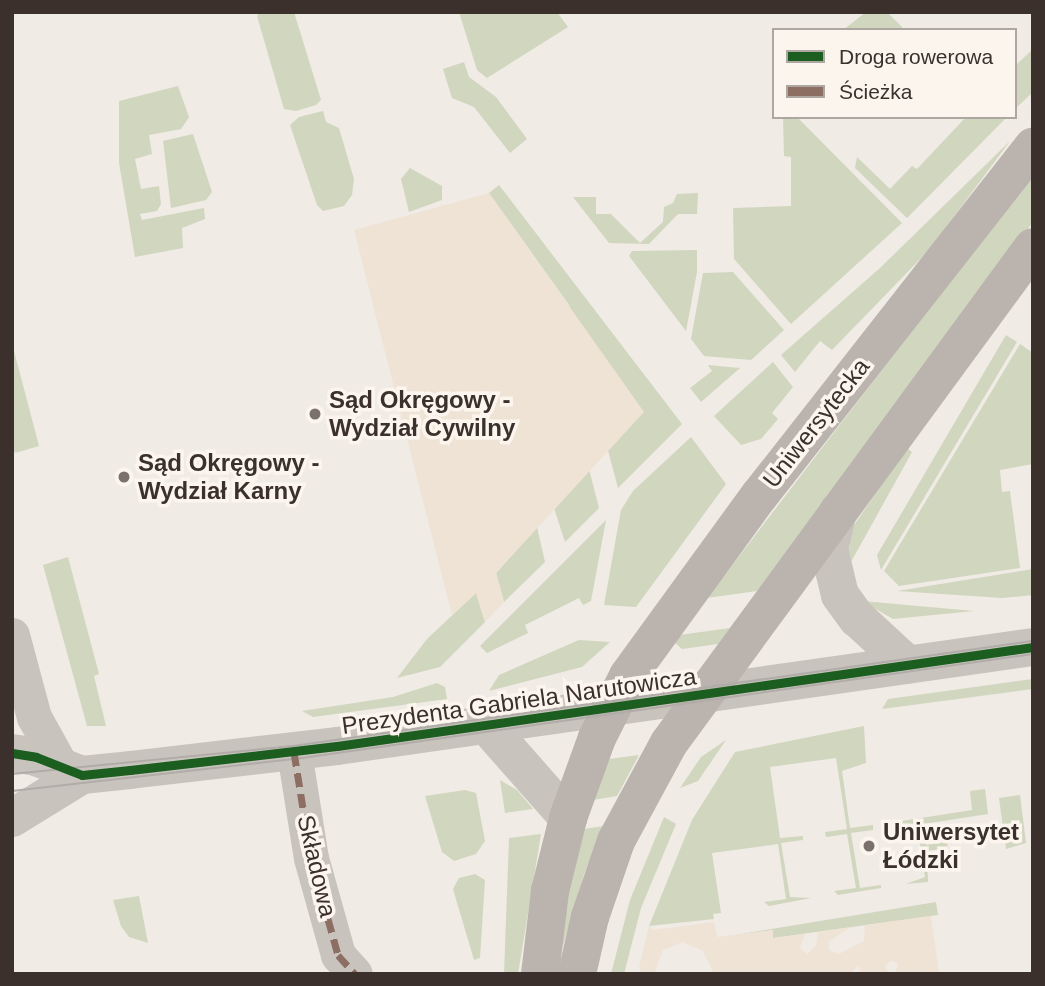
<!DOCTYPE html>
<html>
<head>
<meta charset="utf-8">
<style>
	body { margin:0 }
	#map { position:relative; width:1045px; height:986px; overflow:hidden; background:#f0ebe5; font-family:Helvetica,sans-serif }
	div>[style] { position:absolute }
	.green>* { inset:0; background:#d1d6bf }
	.plaza>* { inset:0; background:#eee3d5 }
	.minor>* { height:35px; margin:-17.5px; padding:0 17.5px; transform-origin:17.5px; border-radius:17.5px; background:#c9c3be }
	.tertiary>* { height:38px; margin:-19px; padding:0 19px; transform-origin:19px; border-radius:19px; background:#c9c3be }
	.secondary>* { height:38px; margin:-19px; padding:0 19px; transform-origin:19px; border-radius:19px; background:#bab3ae }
	.tram>* { height:2px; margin:-1px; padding:0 1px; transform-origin:1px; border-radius:1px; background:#b1aca8 }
	.quiet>* { height:7px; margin-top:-3.5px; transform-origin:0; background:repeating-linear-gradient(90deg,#8d6e63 0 14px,transparent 0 21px) }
	.cycleway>* { height:9px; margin:-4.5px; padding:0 4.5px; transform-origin:4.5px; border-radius:4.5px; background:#1b5e20 }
	.dots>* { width:19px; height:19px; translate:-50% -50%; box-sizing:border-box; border:4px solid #fbf5ee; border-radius:50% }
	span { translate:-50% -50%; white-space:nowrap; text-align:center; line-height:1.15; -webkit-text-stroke:7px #fbf5ee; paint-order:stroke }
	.poi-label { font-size:24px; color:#3b302b; font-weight:700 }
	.left { translate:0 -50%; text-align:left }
	.street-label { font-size:24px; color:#3b302b }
	.frame { position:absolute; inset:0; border:14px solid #3b302b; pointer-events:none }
	.legend { position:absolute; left:772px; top:28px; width:245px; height:91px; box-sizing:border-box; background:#fbf5ee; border:2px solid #aea6a0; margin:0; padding:9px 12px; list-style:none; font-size:21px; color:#3b302b }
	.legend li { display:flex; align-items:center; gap:14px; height:35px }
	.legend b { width:35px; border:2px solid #aea6a0 }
</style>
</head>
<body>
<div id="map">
	<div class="green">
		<i style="clip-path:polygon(260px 12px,294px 12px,321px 100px,316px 105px,296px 111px,284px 109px,257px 16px)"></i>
		<i style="clip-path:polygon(459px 12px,557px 12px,568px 27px,487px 78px,477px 70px)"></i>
		<i style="clip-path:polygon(866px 12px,887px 12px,905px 30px,843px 30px)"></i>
		<i style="clip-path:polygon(1033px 49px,1033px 92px,1015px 109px,1015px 66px)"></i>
		<i style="clip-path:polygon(464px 62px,469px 77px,496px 97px,527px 139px,510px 153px,474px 107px,452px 98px,443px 69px)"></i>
		<i style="clip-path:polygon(178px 86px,189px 117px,181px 129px,149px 135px,152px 154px,135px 159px,141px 189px,159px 186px,161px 204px,157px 211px,140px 214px,142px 220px,204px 208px,205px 219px,182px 228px,183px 248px,135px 257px,119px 163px,119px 101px)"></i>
		<i style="clip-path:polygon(323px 111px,326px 122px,339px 128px,354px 179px,352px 195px,344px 206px,323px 211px,317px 205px,290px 125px,299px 117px)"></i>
		<i style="clip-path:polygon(783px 117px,797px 117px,902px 223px,791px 324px,734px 259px,733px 208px,791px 206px,791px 157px,784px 156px)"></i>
		<i style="clip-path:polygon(966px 117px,1007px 117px,907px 218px,855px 168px,857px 157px,890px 189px,912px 166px,917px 169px)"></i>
		<i style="clip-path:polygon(193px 134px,212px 192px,206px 200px,171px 208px,163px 141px)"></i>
		<i style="clip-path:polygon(1010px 141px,929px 250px,832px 350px,820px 341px,795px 372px,781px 355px,880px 268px)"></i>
		<i style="clip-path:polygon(410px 168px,442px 186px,442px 200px,409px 212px,401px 179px)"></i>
		<i style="clip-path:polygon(1033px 173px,1033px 222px,757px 591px,707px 598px)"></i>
		<i style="clip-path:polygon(499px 185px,682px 424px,618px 488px,569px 305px,489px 193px)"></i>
		<i style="clip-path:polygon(698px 193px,697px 214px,678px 214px,649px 244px,609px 243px,573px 197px,596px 197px,596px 214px,611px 214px,640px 243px,663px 222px,664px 207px,673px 203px,677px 194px)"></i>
		<i style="clip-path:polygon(697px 250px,697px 272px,686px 331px,629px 256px,632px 251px)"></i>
		<i style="clip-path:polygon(733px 272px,784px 330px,751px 360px,704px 356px,691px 339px,703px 273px)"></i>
		<i style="clip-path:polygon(1006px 335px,1017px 342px,881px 570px,877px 555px)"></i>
		<i style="clip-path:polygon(12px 343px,39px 446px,15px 453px,12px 443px)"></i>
		<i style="clip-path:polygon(1020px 344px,1033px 353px,1033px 464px,1000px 470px,1002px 492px,1010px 491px,1020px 568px,899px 586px,884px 571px)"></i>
		<i style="clip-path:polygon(773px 362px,793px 387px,772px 413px,778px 419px,761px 439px,741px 445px,714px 416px)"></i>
		<i style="clip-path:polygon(708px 365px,740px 368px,701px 402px,690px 388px,712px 371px)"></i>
		<i style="clip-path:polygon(691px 437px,726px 484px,636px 607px,604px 605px,621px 510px,633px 491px)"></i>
		<i style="clip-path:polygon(907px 448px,912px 452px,846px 571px,852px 528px)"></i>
		<i style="clip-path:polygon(589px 469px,599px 508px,565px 542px,554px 508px)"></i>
		<i style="clip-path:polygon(606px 520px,591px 601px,583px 605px,579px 598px,525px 625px,528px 633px,487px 653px,480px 646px)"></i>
		<i style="clip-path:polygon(537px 527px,545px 562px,504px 602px,496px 573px)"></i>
		<i style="clip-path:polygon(68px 557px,99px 674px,94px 676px,106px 726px,87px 726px,43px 565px)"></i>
		<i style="clip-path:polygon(1033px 569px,1033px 595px,1002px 598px,897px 591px)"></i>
		<i style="clip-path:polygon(476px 593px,485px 622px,440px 667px,397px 678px,427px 639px)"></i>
		<i style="clip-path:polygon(862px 601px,974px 611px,893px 619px)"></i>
		<i style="clip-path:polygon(730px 628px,718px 644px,682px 649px,675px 643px,679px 635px)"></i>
		<i style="clip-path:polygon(579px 640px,610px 642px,582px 667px,489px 691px,499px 675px)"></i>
		<i style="clip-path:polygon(1033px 679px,1033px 689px,882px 709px,888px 699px)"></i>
		<i style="clip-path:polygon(437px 683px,445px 687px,447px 699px,313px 717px,302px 711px,393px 697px)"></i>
		<i style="clip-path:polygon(864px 726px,866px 763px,842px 771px,850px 828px,873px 825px,873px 830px,851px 833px,860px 888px,881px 885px,881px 888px,838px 895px,834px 891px,856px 888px,847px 834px,826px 837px,825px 832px,847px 829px,836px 758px,770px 767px,780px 838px,803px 836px,803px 840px,781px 843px,790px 897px,811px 898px,769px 906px,764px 902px,786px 899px,778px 844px,712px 853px,721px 913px,713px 914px,714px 919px,649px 926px,692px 820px,735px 752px)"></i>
		<i style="clip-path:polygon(726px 740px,698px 781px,680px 788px,701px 757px)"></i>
		<i style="clip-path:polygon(639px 755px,617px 796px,593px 800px,609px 759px)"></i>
		<i style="clip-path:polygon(500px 780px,517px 790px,533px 809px,505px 813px)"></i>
		<i style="clip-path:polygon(985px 789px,988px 814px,923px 824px,926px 845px,947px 842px,948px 848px,927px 851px,928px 882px,906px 884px,925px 877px,917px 824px,895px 827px,895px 822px,972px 810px,970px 791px)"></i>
		<i style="clip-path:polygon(465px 790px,476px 793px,485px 841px,476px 854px,454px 861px,442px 852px,425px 796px)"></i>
		<i style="clip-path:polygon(1020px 795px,1026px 843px,1006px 849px,999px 798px)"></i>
		<i style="clip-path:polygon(664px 817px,676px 824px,641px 908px,624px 974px,611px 974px,630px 900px)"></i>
		<i style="clip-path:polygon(604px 826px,584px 874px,562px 950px,566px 903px,584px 829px)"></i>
		<i style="clip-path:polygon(541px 834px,518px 974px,504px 974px,509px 838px)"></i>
		<i style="clip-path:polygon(475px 874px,485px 880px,480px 958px,474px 960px,453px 889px,459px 878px)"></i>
		<i style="clip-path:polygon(139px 896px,148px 943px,129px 937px,121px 926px,113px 900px)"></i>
		<i style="clip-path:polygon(936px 902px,938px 915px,773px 938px,773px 930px,717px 938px)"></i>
	</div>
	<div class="plaza">
		<i style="clip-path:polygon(489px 193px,644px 412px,496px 573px,504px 602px,485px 622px,476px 593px,452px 615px,354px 230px)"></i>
		<i style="clip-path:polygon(931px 916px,939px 974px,895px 974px,898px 964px,892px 960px,885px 966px,889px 974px,863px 974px,858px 966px,850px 974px,714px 974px,703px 951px,683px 942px,663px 950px,654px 974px,642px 974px,639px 968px,649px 926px,653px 930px,714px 922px,717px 937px,773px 930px,773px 938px,805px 934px,800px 948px,807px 954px,816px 946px,818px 932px,851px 927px,828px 942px,829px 950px,839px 954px,864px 941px,865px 925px)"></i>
	</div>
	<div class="minor">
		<i style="left:12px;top:635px;width:85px;rotate:75deg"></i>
		<i style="left:34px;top:717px;width:60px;rotate:60.9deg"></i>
		<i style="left:294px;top:752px;width:107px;rotate:80.9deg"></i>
		<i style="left:311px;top:858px;width:101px;rotate:74.4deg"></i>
		<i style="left:338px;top:955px;width:25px;rotate:48deg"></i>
	</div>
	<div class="tertiary">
		<i style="left:838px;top:511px;width:39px;rotate:103deg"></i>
		<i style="left:829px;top:549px;width:47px;rotate:76.6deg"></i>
		<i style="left:840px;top:595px;width:29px;rotate:54deg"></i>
		<i style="left:857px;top:618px;width:69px;rotate:42.7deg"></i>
		<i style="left:487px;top:726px;width:123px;rotate:48.6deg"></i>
		<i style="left:12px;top:753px;width:24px;rotate:9deg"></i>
		<i style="left:36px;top:757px;width:49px;rotate:21.4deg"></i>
		<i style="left:82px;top:775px;width:48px;rotate:-5.9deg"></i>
		<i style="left:130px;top:770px;width:208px;rotate:-6.6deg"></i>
		<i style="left:337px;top:746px;width:703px;rotate:-8.1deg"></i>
		<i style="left:12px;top:818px;width:82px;rotate:-31.6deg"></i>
	</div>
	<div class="secondary">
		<i style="left:540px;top:974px;width:84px;rotate:-83.1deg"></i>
		<i style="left:550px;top:891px;width:75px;rotate:-76.1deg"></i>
		<i style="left:568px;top:818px;width:85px;rotate:-70.1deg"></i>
		<i style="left:597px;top:738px;width:69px;rotate:-63.4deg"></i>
		<i style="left:628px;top:676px;width:223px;rotate:-54deg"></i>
		<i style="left:759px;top:496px;width:444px;rotate:-51.9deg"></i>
		<i style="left:577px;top:974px;width:58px;rotate:-77.2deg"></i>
		<i style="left:590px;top:917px;width:80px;rotate:-71.1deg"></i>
		<i style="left:616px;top:841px;width:111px;rotate:-61.6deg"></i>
		<i style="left:669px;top:743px;width:615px;rotate:-53.73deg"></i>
	</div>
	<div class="tram">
		<i style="left:12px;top:774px;width:282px;rotate:-5.7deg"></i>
		<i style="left:293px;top:746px;width:747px;rotate:-8.08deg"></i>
		<i style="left:12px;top:791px;width:285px;rotate:-6.5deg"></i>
		<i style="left:295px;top:759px;width:745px;rotate:-8.1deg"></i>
	</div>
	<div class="quiet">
		<i style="left:294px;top:752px;width:107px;rotate:80.9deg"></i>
		<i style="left:311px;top:858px;width:101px;rotate:74.4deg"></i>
		<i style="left:338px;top:955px;width:25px;rotate:48deg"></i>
	</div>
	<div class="cycleway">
		<i style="left:12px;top:753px;width:24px;rotate:9deg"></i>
		<i style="left:36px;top:757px;width:49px;rotate:21.4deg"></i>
		<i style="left:82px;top:775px;width:48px;rotate:-5.9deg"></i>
		<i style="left:130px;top:770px;width:208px;rotate:-6.6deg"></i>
		<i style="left:337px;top:746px;width:703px;rotate:-8.1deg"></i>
	</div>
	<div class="dots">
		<i style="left:315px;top:414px;background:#7a716c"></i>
		<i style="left:124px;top:477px;background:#7a716c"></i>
		<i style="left:869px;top:846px;background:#7a716c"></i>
	</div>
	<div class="poi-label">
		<span class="left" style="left:329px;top:414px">Sąd Okręgowy -<br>Wydział Cywilny</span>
		<span class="left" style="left:138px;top:477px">Sąd Okręgowy -<br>Wydział Karny</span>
		<span class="left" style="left:883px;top:846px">Uniwersytet<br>Łódzki</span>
	</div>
	<div class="street-label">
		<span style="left:816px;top:423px;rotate:-52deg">Uniwersytecka</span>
		<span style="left:519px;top:701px;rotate:-8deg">Prezydenta Gabriela Narutowicza</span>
		<span style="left:317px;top:866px;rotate:77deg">Składowa</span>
	</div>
	<div class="frame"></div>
	<ul class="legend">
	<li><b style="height:9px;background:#1b5e20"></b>Droga rowerowa</li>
	<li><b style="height:9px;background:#8d6e63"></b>Ścieżka</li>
	</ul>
</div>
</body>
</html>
